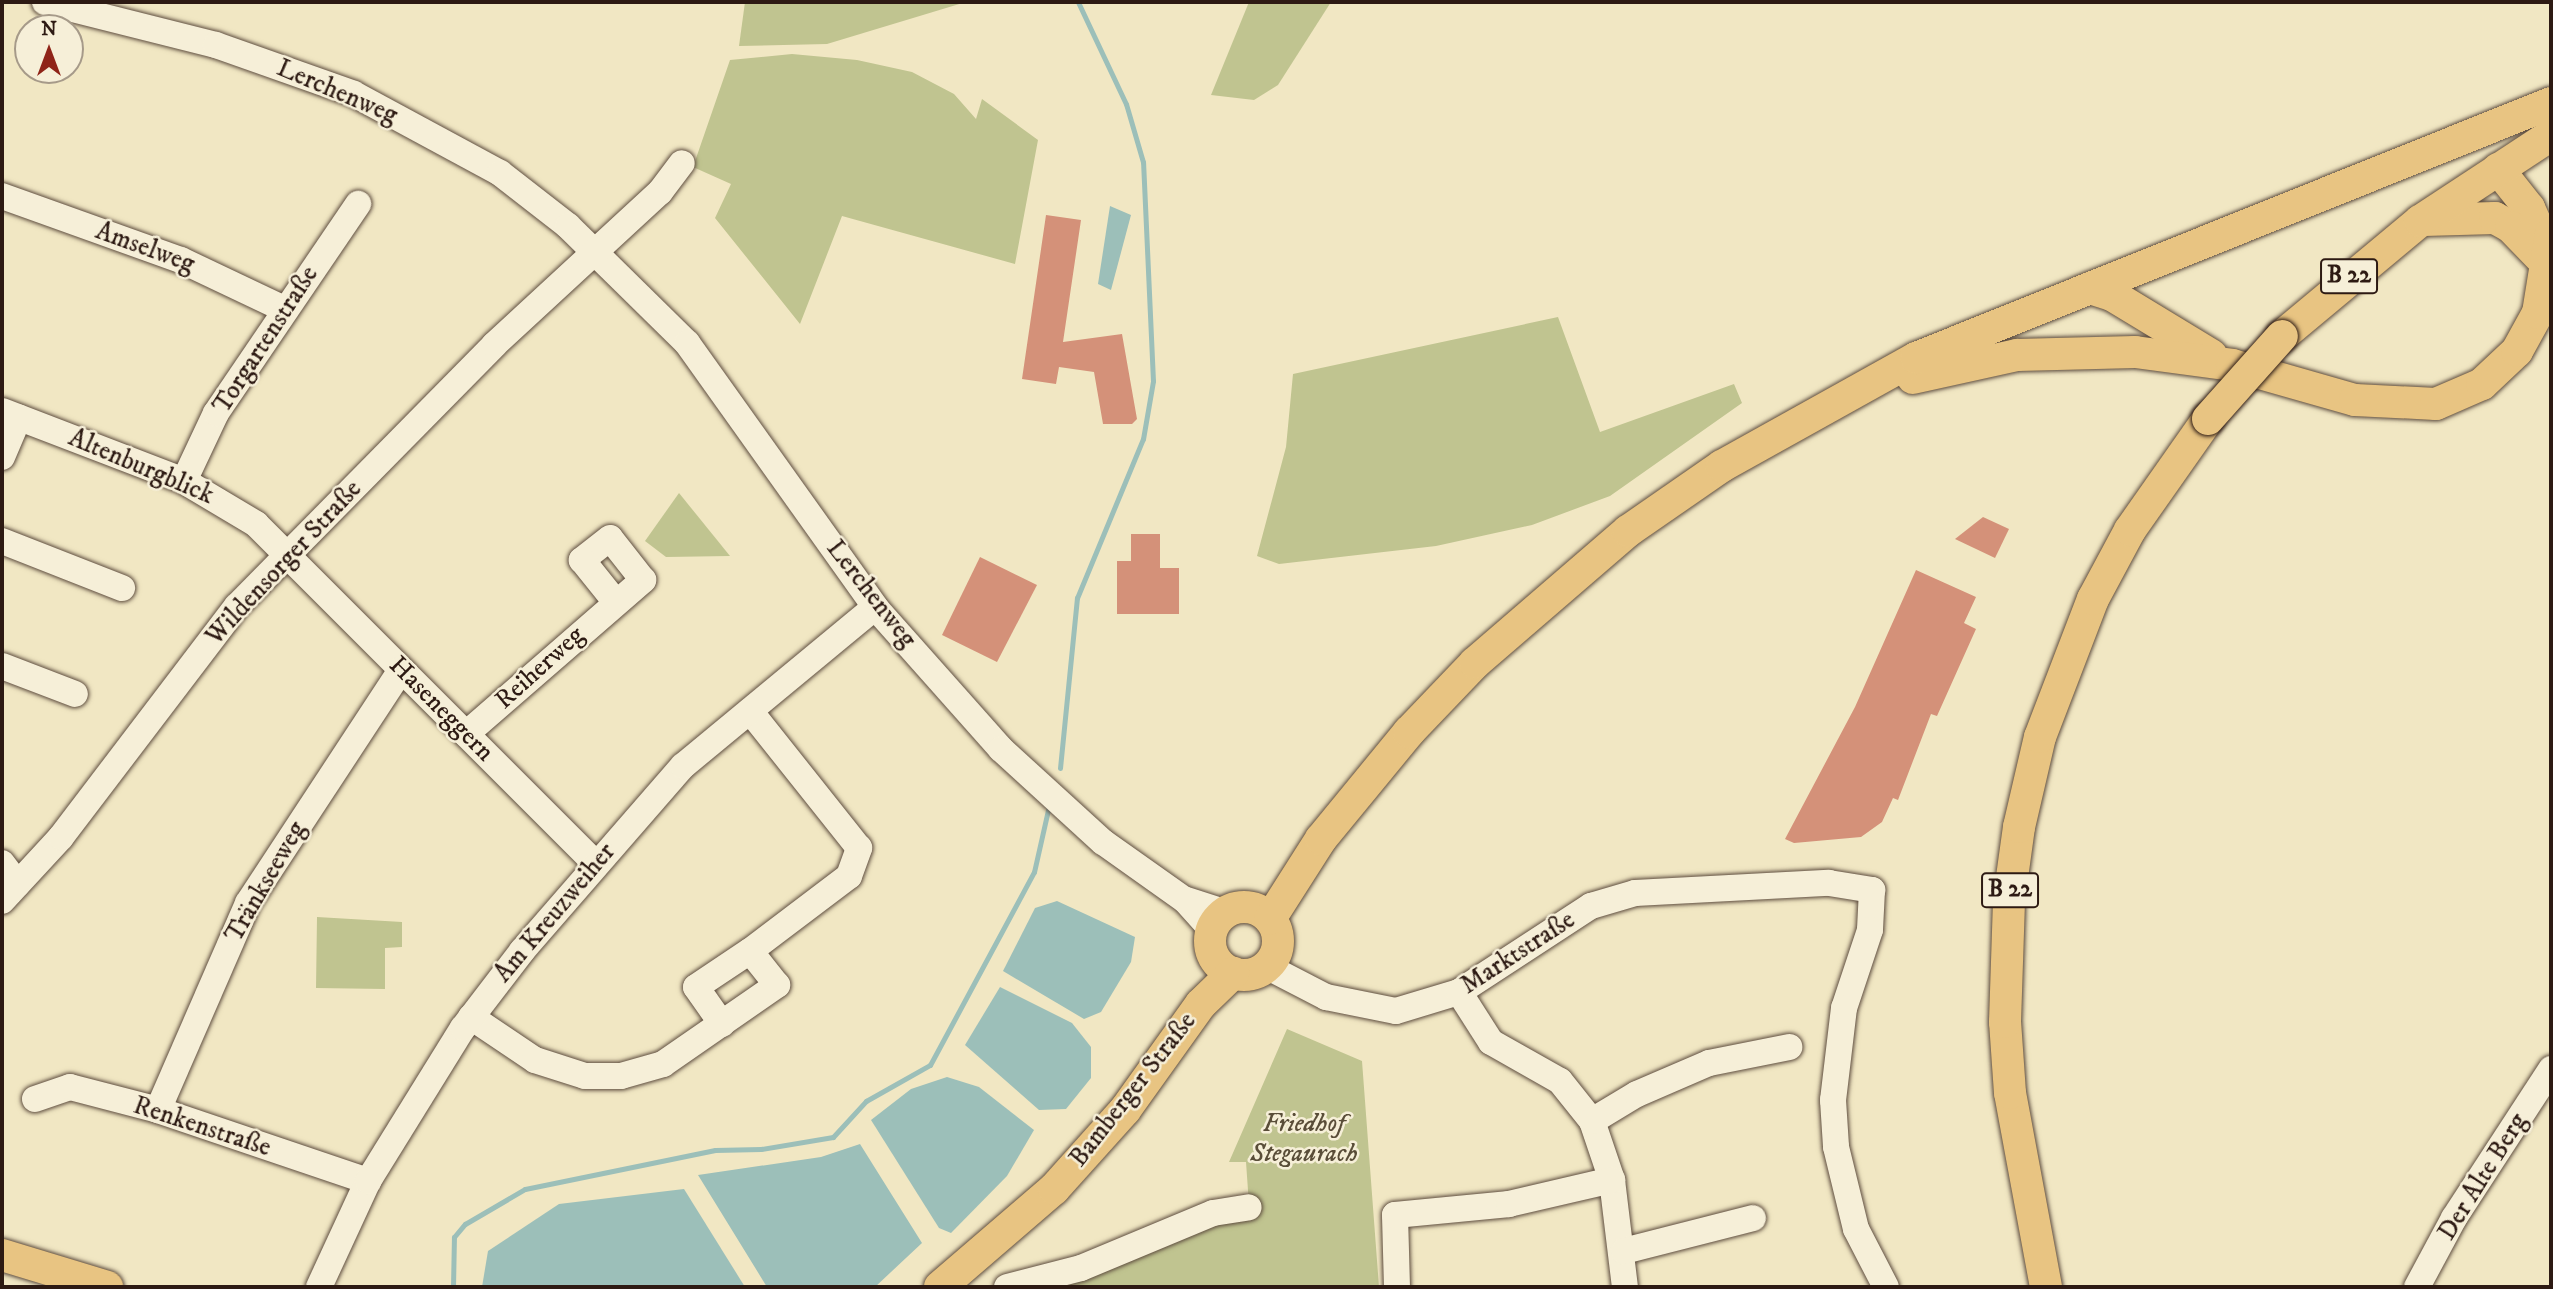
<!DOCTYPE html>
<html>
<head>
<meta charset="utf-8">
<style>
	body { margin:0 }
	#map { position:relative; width:2553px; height:1289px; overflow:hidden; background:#f1e7c3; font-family:"IM FELL DW Pica",serif }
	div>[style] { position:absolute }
	.green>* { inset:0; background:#c0c490 }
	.water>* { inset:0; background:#9cbfb9 }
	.stream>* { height:5px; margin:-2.5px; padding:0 2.5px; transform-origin:2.5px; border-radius:2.5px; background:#9cbfb9 }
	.building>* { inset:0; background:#d49179 }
	.roads { filter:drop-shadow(0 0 2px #5e4d3f) drop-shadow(0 0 2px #5e4d3f) }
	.minor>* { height:26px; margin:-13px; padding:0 13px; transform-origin:13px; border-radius:13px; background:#f6efd8 }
	.major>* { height:32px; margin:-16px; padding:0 16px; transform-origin:16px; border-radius:16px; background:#e8c482 }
	.major>.ring { margin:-16px; padding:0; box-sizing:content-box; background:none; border:32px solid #e8c482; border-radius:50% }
	.bridges { filter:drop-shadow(0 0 2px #2d1a13) drop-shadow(0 0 2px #2d1a13) }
	.major-bridge>* { height:32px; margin:-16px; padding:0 16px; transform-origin:16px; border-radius:16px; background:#e8c482 }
	span { translate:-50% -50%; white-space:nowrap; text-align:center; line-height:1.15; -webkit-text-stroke:5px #f6efd8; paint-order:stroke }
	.shield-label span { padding:2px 5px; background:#f6efd8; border:2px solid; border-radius:5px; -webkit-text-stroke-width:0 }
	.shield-label { font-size:24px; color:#2d1a13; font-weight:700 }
	.street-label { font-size:26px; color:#2d1a13 }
	.park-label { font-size:26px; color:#594d38; font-style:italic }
	.frame { position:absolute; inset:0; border:4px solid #2d1a13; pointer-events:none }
	.north { position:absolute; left:14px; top:14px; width:70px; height:70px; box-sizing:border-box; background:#f6efd8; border:2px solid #a69a89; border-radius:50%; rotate:0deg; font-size:19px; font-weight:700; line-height:28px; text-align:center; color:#2d1a13 }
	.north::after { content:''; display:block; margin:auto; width:24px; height:32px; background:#8f2418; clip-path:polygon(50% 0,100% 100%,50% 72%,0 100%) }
</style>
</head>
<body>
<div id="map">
	<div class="green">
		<i style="clip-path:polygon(745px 2px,966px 2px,827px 44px,739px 46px)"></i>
		<i style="clip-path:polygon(1249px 2px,1331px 2px,1278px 85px,1254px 100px,1211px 95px)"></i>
		<i style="clip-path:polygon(792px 54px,857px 60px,912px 72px,954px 94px,976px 119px,982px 99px,1038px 140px,1015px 264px,842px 216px,800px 324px,715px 218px,731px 184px,693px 167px,730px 60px)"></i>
		<i style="clip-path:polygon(1558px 317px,1600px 432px,1734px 384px,1742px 403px,1610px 496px,1532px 525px,1436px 546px,1279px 564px,1257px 556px,1286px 447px,1293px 374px)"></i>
		<i style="clip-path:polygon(679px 493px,730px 556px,666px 557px,645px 541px)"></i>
		<i style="clip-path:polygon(317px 917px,402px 922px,402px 947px,385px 948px,385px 989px,316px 988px)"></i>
		<i style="clip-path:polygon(1287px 1029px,1362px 1061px,1379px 1287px,1037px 1287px,1216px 1221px,1250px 1219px,1246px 1162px,1229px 1162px)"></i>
	</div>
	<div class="water">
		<i style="clip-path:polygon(1110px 206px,1131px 215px,1111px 290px,1098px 284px)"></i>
		<i style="clip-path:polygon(1057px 901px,1135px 937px,1131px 962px,1101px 1012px,1084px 1019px,1003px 971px,1035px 908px)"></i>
		<i style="clip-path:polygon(1000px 987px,1072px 1023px,1091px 1047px,1091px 1078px,1066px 1109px,1039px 1110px,965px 1045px)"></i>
		<i style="clip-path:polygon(947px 1077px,979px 1087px,1034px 1130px,1007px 1176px,951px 1233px,939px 1228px,871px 1120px,911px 1089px)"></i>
		<i style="clip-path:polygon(860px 1144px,922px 1243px,875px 1287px,767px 1287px,698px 1175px,821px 1157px)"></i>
		<i style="clip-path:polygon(684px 1189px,745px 1287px,482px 1287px,488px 1251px,559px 1204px)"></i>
	</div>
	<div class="stream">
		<i style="left:1060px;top:768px;width:171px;rotate:-84.3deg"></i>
		<i style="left:1077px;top:598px;width:172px;rotate:-67.5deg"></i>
		<i style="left:1143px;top:439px;width:59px;rotate:-80.2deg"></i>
		<i style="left:1153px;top:381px;width:219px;rotate:-92.6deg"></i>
		<i style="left:1143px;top:162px;width:60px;rotate:-106.3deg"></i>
		<i style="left:1126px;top:104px;width:113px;rotate:-115.2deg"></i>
		<i style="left:453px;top:1287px;width:50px;rotate:-88.9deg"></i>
		<i style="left:454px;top:1237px;width:17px;rotate:-50deg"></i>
		<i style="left:465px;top:1224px;width:69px;rotate:-30.3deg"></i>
		<i style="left:525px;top:1189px;width:194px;rotate:-11.6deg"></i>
		<i style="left:715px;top:1150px;width:46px;rotate:-1.2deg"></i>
		<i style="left:761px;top:1149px;width:73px;rotate:-9.5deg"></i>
		<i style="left:833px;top:1137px;width:49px;rotate:-47.5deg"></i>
		<i style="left:866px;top:1101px;width:73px;rotate:-29.4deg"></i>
		<i style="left:930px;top:1065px;width:219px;rotate:-61.7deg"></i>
		<i style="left:1034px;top:872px;width:64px;rotate:-77.3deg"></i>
	</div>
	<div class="building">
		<i style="clip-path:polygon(1046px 215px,1081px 220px,1063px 342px,1122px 334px,1137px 419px,1132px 424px,1103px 424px,1094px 372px,1059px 367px,1056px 384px,1022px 379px)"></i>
		<i style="clip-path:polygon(1983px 517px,2009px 529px,1995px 558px,1955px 539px)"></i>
		<i style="clip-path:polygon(1131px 534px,1160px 534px,1160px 568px,1179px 568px,1179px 614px,1117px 614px,1117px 561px,1131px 561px)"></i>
		<i style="clip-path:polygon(980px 557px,1037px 585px,997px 662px,942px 635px)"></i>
		<i style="clip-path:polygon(1916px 570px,1976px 597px,1964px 623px,1976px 629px,1937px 716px,1931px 714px,1898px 800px,1893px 798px,1882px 822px,1861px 837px,1794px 843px,1785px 839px,1855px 707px)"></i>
	</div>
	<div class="roads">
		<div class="minor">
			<i style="left:45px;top:2px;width:176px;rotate:14.1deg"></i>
			<i style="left:216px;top:45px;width:146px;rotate:19.5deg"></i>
			<i style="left:354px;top:94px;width:166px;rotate:28.4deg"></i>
			<i style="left:500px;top:173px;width:86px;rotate:37.9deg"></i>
			<i style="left:568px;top:226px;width:167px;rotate:44.5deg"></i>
			<i style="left:687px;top:343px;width:324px;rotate:54.5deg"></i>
			<i style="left:875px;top:607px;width:190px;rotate:48.4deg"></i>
			<i style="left:1001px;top:749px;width:138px;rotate:42.4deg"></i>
			<i style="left:1103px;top:842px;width:100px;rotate:35.3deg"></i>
			<i style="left:1185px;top:900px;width:40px;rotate:48deg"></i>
			<i style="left:2px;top:196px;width:190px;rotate:19.7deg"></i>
			<i style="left:181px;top:260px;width:114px;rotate:25.4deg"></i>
			<i style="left:2px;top:411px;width:195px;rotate:21deg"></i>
			<i style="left:184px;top:481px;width:84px;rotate:30.8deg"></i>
			<i style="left:256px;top:524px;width:479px;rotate:45deg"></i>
			<i style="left:2px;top:457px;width:43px;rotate:-67deg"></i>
			<i style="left:184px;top:481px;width:75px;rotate:-64.8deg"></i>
			<i style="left:216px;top:413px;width:253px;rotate:-55.8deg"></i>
			<i style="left:2px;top:541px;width:129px;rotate:21.4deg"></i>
			<i style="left:2px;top:666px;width:78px;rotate:21deg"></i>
			<i style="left:466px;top:734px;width:235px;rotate:-41deg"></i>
			<i style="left:643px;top:580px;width:53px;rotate:-128.2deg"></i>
			<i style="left:610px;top:538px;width:36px;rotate:142deg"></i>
			<i style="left:582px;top:560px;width:53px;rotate:51.2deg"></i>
			<i style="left:2px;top:863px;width:26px;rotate:53deg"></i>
			<i style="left:1187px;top:900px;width:40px;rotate:18deg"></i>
			<i style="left:2px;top:901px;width:87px;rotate:-47.3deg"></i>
			<i style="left:61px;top:837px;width:290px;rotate:-52.7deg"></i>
			<i style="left:237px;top:606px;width:366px;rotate:-45.4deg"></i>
			<i style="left:494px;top:345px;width:226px;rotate:-42.7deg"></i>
			<i style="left:660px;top:192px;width:36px;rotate:-53deg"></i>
			<i style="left:1266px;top:966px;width:68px;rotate:27.3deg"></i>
			<i style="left:1326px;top:997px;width:71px;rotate:11.3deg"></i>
			<i style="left:1396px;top:1011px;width:66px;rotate:-16.8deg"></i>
			<i style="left:1459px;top:992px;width:158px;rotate:-33.1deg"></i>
			<i style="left:1591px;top:906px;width:46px;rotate:-16.5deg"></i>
			<i style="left:1635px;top:893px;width:194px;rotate:-3deg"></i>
			<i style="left:1829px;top:883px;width:44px;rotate:9.2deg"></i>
			<i style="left:1872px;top:890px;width:40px;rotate:92.9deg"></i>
			<i style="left:1870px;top:930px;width:82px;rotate:108.4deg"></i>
			<i style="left:1844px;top:1008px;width:93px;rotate:96.8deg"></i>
			<i style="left:1833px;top:1100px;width:47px;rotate:86.3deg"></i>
			<i style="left:1836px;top:1147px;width:84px;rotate:76.3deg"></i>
			<i style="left:1856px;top:1229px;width:65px;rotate:62.7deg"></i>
			<i style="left:1459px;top:992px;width:59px;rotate:57.4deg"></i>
			<i style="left:1491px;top:1042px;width:79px;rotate:29.5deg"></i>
			<i style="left:1560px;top:1081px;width:51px;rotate:51.3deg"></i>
			<i style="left:1592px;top:1121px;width:62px;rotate:71.3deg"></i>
			<i style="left:1612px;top:1180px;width:108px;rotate:83.1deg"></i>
			<i style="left:471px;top:1017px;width:77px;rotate:33.9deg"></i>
			<i style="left:535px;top:1060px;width:52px;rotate:17.7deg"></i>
			<i style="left:585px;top:1076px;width:36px"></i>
			<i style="left:621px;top:1076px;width:44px;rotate:-15.9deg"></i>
			<i style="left:663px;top:1064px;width:139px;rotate:-34.7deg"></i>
			<i style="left:777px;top:985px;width:43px;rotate:-128.5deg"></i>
			<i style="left:750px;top:951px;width:124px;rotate:-37.1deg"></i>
			<i style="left:849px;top:876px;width:30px;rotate:-70deg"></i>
			<i style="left:859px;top:848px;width:175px;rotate:-128.5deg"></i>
			<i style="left:722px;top:1024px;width:45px;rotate:-125.1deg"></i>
			<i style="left:696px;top:987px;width:65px;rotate:-33.7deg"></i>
			<i style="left:35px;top:1099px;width:37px;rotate:-19deg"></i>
			<i style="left:70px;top:1087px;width:91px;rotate:14.6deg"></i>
			<i style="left:158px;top:1110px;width:222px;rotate:18.7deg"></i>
			<i style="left:158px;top:1110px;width:226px;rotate:-66.5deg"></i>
			<i style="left:248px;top:903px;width:279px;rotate:-56.7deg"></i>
			<i style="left:1592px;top:1121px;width:52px;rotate:-31deg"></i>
			<i style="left:1637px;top:1094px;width:78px;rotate:-23.3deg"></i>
			<i style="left:1709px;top:1063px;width:82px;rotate:-11.3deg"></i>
			<i style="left:1624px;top:1251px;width:133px;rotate:-14.3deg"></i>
			<i style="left:319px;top:1287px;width:117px;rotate:-65.2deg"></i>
			<i style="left:368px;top:1181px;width:180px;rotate:-58.2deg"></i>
			<i style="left:463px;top:1028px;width:97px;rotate:-52.5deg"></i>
			<i style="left:522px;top:951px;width:245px;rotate:-49deg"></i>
			<i style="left:683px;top:766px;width:249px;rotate:-39.6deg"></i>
			<i style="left:1007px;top:1287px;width:76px;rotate:-14.4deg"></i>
			<i style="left:1081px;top:1268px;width:143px;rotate:-22.6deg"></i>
			<i style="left:1213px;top:1213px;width:36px;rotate:-9deg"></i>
			<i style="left:1397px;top:1287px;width:72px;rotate:-91.6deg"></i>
			<i style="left:1395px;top:1215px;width:115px;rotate:-5.5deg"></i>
			<i style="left:1509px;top:1204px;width:106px;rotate:-13.1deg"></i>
			<i style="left:2417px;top:1287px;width:78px;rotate:-61.8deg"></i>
			<i style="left:2454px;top:1218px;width:178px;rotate:-56.9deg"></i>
		</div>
		<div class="major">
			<i style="left:2498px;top:169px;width:50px;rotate:51.5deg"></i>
			<i style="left:2529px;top:208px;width:42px;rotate:65.9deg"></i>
			<i style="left:2424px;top:220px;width:71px;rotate:-1.6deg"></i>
			<i style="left:2495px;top:218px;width:18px;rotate:29deg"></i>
			<i style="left:2511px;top:227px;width:47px;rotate:45.9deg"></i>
			<i style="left:2090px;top:288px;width:23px;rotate:18deg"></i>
			<i style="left:2112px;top:295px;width:116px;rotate:31.2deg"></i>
			<i style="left:2282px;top:336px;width:180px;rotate:-39.8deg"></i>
			<i style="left:2420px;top:221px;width:157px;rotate:-33.3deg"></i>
			<i style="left:1913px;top:378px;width:107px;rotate:-12.5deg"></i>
			<i style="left:2017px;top:355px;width:118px;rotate:-1.5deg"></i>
			<i style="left:2135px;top:352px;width:98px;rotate:7.6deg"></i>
			<i style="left:2232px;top:365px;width:128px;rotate:15.9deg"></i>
			<i style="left:2355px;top:400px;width:81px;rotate:2.8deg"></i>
			<i style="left:2436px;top:404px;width:50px;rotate:-23.5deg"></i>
			<i style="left:2482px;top:384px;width:48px;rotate:-43.3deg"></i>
			<i style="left:2517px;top:351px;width:43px;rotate:-61.1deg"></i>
			<i style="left:2538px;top:313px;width:81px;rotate:-80.8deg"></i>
			<i class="ring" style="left:1210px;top:907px;width:36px;height:36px"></i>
			<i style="left:1270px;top:919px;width:95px;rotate:-57.5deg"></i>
			<i style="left:1321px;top:839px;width:139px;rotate:-50.6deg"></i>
			<i style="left:1409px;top:732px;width:95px;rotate:-46.3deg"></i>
			<i style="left:1475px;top:663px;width:202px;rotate:-40.8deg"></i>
			<i style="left:1628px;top:531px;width:114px;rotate:-34.7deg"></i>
			<i style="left:1722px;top:466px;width:222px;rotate:-29.1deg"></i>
			<i style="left:1916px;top:358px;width:684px;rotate:-21.88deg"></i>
			<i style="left:2px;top:1255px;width:110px;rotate:16.9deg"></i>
			<i style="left:940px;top:1287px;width:150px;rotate:-40.7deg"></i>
			<i style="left:1054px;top:1189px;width:106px;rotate:-48.1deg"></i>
			<i style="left:1125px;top:1110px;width:130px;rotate:-54.4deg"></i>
			<i style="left:1201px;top:1004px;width:45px;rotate:-44.1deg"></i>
			<i style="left:2046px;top:1287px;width:197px;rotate:-100.5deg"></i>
			<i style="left:2010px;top:1093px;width:71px;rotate:-94deg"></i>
			<i style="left:2005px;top:1022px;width:123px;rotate:-88.1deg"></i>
			<i style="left:2009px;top:899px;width:73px;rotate:-82.1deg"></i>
			<i style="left:2019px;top:827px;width:92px;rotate:-76.9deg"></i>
			<i style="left:2040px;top:737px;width:148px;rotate:-69deg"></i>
			<i style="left:2093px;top:599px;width:78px;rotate:-61.8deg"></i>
			<i style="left:2130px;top:530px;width:136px;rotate:-54.9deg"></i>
		</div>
	</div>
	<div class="bridges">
		<div class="major-bridge">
			<i style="left:2208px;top:419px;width:111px;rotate:-48.3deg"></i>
		</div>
	</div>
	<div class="shield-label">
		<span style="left:2349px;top:276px">B 22</span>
		<span style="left:2010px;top:890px">B 22</span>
	</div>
	<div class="street-label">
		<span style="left:337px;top:92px;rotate:23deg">Lerchenweg</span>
		<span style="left:145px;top:248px;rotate:20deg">Amselweg</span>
		<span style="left:266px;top:340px;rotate:-57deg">Torgartenstraße</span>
		<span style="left:141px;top:467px;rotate:23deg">Altenburgblick</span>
		<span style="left:284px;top:563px;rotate:-47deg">Wildensorger Straße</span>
		<span style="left:871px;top:594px;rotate:52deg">Lerchenweg</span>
		<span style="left:540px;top:668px;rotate:-42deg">Reiherweg</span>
		<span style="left:441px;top:709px;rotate:45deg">Haseneggern</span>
		<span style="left:266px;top:882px;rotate:-60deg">Tränkseeweg</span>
		<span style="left:555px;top:913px;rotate:-50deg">Am Kreuzweiher</span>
		<span style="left:1518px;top:953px;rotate:-33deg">Marktstraße</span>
		<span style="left:1133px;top:1090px;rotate:-52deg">Bamberger Straße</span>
		<span style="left:202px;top:1127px;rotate:18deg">Renkenstraße</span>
		<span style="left:2483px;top:1177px;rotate:-58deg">Der Alte Berg</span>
	</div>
	<div class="park-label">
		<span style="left:1304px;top:1139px">Friedhof<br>Stegaurach</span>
	</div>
	<div class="frame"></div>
	<div class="north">N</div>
</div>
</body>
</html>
